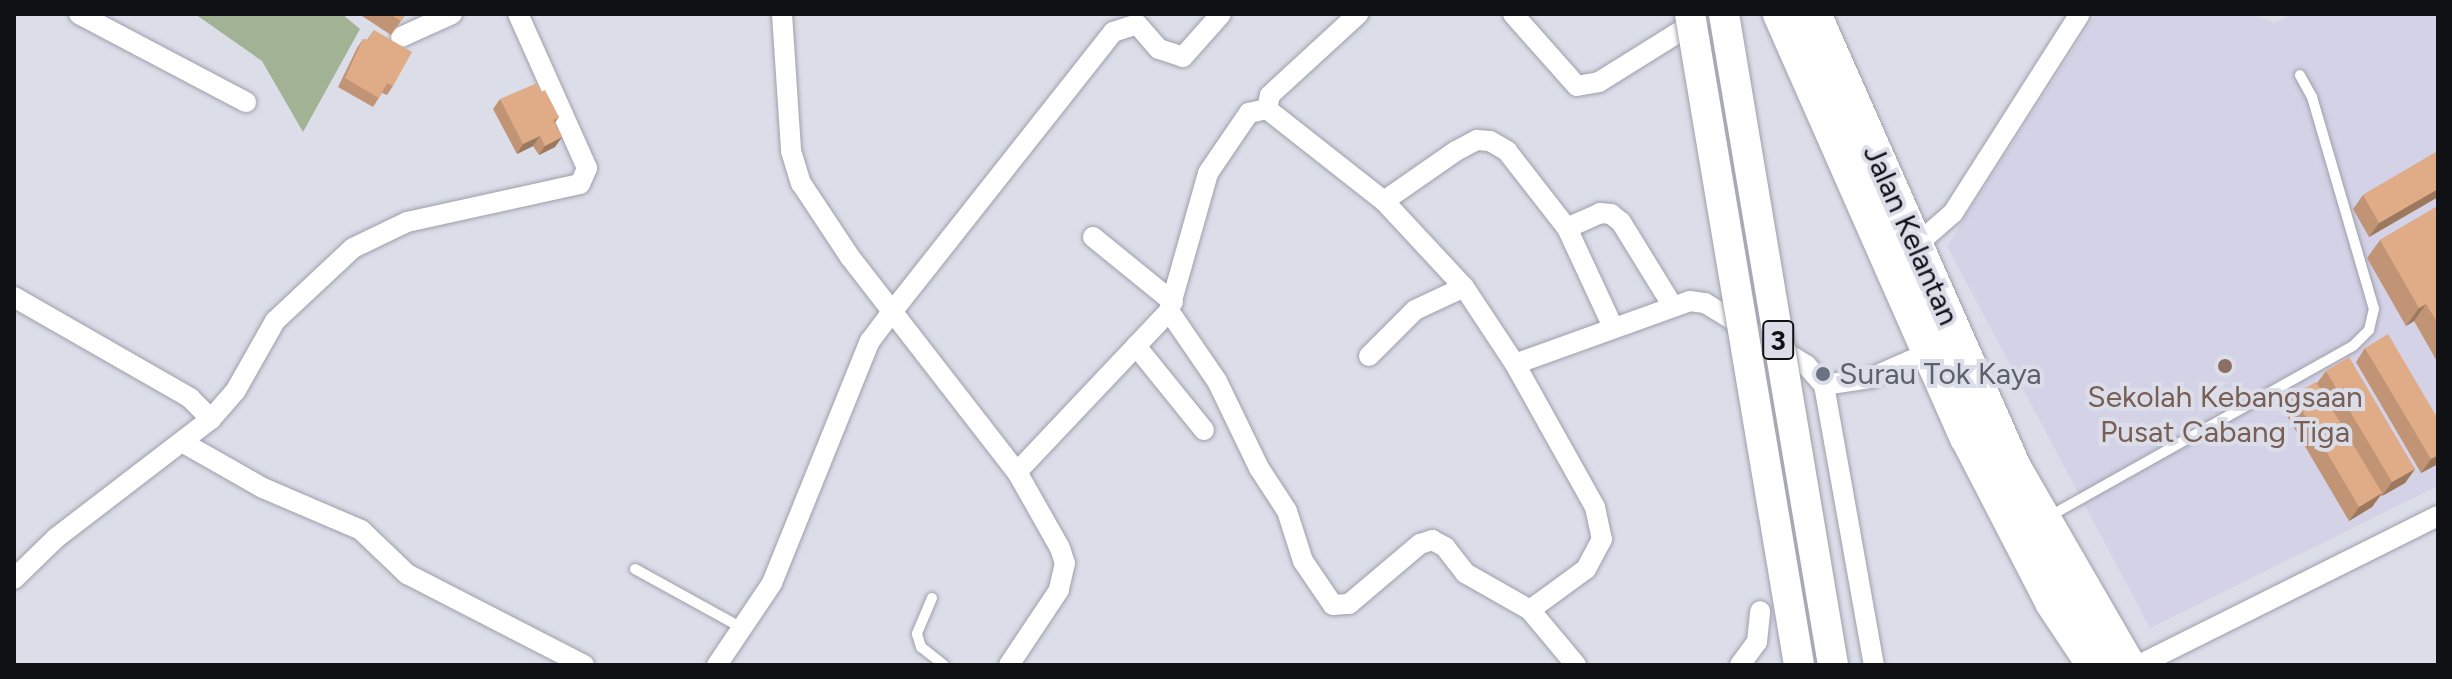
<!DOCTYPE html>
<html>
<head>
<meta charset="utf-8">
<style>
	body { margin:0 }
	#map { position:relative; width:2452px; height:679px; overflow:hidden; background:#dbdee9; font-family:Figtree,sans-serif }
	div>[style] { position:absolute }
	.education>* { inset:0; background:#d4d2e7 }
	.green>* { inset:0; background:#a1b394 }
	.roads { filter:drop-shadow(0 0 2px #9d9faa) drop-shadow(0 0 2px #9d9faa) }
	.lane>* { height:10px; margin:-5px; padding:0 5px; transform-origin:5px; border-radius:5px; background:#fff }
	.street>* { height:20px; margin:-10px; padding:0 10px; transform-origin:10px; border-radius:10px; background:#fff }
	.highway>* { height:36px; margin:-18px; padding:0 18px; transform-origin:18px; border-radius:18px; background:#fff }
	.bridges { filter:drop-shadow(0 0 2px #9d9faa) drop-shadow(0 0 2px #9d9faa) }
	.primary-bridge>* { height:30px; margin:-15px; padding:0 15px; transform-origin:15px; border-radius:15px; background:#fff }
	.wall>* { inset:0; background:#c09474 }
	.shaded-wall>* { inset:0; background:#9c785e }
	.building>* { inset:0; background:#dfac87 }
	.dots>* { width:22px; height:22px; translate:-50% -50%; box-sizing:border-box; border:4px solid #dbdee9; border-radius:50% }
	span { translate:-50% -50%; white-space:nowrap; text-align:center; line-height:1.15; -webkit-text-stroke:8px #dbdee9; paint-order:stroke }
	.shield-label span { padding:2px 6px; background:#dbdee9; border:2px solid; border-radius:6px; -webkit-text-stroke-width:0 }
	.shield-label { font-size:28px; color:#101115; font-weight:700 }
	.street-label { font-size:30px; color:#101115 }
	.worship-label { font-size:30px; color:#5b616d }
	.left { translate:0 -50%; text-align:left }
	.education-label { font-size:30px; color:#785e54 }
	.frame { position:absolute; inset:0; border:16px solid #101115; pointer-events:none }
</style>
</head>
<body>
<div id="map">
	<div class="education">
		<i style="clip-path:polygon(2096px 14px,2251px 14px,2275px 23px,2291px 14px,2438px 14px,2438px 486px,2150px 628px,1947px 246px)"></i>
	</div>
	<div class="green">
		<i style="clip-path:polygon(195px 14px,342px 14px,360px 29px,303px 132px,262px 61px)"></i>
	</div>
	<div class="roads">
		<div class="lane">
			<i style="left:2050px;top:516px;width:347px;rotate:-29.3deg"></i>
			<i style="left:2353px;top:346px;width:23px;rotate:-45deg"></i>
			<i style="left:2369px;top:330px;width:22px;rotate:-77deg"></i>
			<i style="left:2374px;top:309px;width:221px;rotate:-106.3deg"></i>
			<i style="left:2312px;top:97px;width:25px;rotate:-119deg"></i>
			<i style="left:635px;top:569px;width:122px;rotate:28.9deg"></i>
			<i style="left:932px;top:598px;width:39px;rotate:113deg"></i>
			<i style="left:917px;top:634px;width:14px;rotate:73deg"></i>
			<i style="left:921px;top:647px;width:29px;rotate:38deg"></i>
		</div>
		<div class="street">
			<i style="left:79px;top:14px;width:189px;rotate:27.8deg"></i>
			<i style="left:782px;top:14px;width:137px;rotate:86.2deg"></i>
			<i style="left:791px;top:151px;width:34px;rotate:73deg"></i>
			<i style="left:801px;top:183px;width:89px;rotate:56.5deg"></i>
			<i style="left:850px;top:257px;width:272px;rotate:52.2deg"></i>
			<i style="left:1017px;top:472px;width:87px;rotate:60.5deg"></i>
			<i style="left:1060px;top:548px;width:16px;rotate:72deg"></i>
			<i style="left:1065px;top:563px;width:28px;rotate:103deg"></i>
			<i style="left:1059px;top:590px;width:90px;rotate:123.7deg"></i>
			<i style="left:1513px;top:14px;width:96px;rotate:48.4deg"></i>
			<i style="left:1577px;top:86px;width:22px;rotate:-10deg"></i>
			<i style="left:1599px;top:82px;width:128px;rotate:-32deg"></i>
			<i style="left:401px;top:37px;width:56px;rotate:-24.3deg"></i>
			<i style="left:1267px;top:109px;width:14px;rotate:-78deg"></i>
			<i style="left:1270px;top:95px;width:120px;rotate:-42.6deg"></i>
			<i style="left:1384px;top:201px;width:88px;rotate:-34.8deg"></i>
			<i style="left:1456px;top:151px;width:24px;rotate:-28deg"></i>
			<i style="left:1477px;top:140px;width:13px;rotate:4deg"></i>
			<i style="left:1490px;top:141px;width:20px;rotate:30deg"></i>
			<i style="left:1507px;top:151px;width:98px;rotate:52.1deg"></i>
			<i style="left:1567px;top:228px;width:109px;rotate:65.1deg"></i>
			<i style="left:1567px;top:228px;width:36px;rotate:-24deg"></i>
			<i style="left:1600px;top:213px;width:11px;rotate:5deg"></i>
			<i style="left:1611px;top:214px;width:13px;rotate:39deg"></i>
			<i style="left:1621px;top:222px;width:97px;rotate:58.4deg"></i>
			<i style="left:1093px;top:237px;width:103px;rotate:39.1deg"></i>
			<i style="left:1915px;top:246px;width:50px;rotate:-41deg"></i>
			<i style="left:1953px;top:213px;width:236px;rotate:-57.5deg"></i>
			<i style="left:14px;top:297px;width:203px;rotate:29.8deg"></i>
			<i style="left:190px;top:398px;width:30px;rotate:45deg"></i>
			<i style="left:211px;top:419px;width:195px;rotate:142.5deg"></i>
			<i style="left:56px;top:538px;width:59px;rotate:135.7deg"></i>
			<i style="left:1169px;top:311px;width:85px;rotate:55.6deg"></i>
			<i style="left:1217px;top:381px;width:97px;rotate:64.2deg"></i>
			<i style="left:1259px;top:468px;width:51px;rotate:56.9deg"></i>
			<i style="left:1287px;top:511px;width:52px;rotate:72.3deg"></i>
			<i style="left:1303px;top:561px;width:53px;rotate:55.7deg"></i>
			<i style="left:1333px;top:605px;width:16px;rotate:-4deg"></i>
			<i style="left:1349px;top:604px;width:93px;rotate:-40.2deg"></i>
			<i style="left:1420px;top:544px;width:13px;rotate:-18deg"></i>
			<i style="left:1432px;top:540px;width:15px;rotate:28deg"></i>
			<i style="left:1445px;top:547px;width:33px;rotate:52deg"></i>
			<i style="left:1465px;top:573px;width:75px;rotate:29.6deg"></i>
			<i style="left:1530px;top:610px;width:72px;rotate:50.1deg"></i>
			<i style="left:1136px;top:346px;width:108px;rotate:51deg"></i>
			<i style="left:1369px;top:356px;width:65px;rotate:-45deg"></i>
			<i style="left:1415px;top:310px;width:54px;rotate:-25.1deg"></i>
			<i style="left:1515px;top:364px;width:164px;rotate:60.8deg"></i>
			<i style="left:1595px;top:507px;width:33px;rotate:78deg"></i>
			<i style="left:1602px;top:539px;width:34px;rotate:118deg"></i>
			<i style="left:1586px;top:569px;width:69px;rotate:143.8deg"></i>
			<i style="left:1824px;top:385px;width:284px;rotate:79.9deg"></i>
			<i style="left:211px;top:419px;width:38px;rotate:-49deg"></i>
			<i style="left:236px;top:390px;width:79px;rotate:-60.5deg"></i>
			<i style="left:275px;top:321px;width:107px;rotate:-43.1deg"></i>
			<i style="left:353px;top:248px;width:60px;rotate:-25.7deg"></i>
			<i style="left:407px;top:222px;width:177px;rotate:-12.4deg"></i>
			<i style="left:580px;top:184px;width:17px;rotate:-66deg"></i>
			<i style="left:587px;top:168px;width:169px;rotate:-114.1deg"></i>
			<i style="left:182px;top:442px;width:93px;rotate:29.6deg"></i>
			<i style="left:263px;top:488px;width:107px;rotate:23.2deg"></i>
			<i style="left:361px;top:530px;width:64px;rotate:43.7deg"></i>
			<i style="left:407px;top:574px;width:199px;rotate:27.2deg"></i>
			<i style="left:1017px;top:472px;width:221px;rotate:-46.6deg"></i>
			<i style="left:1169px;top:311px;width:143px;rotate:-74.2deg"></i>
			<i style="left:1208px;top:173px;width:73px;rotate:-55.7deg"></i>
			<i style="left:1249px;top:113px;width:18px;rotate:-13deg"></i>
			<i style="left:1267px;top:109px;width:149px;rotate:38.2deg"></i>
			<i style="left:1384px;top:201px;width:117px;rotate:47.1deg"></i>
			<i style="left:1464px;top:287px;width:92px;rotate:56.5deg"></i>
			<i style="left:1515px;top:364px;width:186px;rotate:-19.8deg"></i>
			<i style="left:1690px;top:301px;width:15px;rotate:8deg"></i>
			<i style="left:1705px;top:303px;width:119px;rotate:31.5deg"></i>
			<i style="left:1806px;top:365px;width:27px;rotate:48deg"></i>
			<i style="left:1824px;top:385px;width:48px;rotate:-8.5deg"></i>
			<i style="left:1871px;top:378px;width:64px;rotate:-23.8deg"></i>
			<i style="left:717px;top:665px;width:99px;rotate:-56.1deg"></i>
			<i style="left:772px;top:583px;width:261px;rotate:-68deg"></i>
			<i style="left:870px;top:341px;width:36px;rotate:-53deg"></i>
			<i style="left:892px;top:312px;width:357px;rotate:-51.7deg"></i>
			<i style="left:1113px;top:32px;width:25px;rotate:-18deg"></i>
			<i style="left:1137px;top:24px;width:33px;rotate:49deg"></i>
			<i style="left:1159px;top:49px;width:25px;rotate:18deg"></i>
			<i style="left:1183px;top:57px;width:57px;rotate:-48.5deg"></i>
			<i style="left:1740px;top:665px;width:29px;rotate:-54deg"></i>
			<i style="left:1757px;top:642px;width:31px;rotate:-84deg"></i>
			<i style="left:2139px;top:665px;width:334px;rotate:-26.5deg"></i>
		</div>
		<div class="highway">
			<i style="left:1781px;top:14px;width:462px;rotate:66.2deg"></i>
			<i style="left:1968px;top:437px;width:186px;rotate:62.7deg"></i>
			<i style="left:2053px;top:602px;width:76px;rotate:56.3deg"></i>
			<i style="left:1813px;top:14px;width:500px;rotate:66.2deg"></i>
			<i style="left:2015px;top:471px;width:224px;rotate:60deg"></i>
		</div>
	</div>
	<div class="bridges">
		<div class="primary-bridge">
			<i style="left:1690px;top:14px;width:660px;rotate:80.49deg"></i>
			<i style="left:1724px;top:14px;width:660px;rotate:80.49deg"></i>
		</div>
	</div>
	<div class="wall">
		<i style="clip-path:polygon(359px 14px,406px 14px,391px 35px)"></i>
		<i style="clip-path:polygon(374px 30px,393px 86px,387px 95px,382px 93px,373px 107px,338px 87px,357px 48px,363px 39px,367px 40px)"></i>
		<i style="clip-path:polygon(541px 92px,559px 117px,555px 123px,562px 137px,555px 147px,539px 155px,533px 146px,517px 154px,493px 109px,500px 99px)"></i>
		<i style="clip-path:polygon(2438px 151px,2438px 197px,2369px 237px,2353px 209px,2363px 195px)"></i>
		<i style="clip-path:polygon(2438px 206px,2438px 363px,2414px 321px,2406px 326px,2367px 258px,2380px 240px)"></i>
		<i style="clip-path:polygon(2365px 348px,2438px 464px,2421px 473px,2356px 362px)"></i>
		<i style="clip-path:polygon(2326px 371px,2415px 469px,2405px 483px,2382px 496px,2381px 495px,2372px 507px,2349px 521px,2283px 409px,2293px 395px,2317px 383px)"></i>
	</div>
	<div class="shaded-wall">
		<i style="clip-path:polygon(540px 136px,533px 146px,517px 154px,523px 144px)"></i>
		<i style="clip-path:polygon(562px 137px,555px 147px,539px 155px,545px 146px)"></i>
		<i style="clip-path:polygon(2438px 189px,2438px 197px,2369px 237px,2379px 223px)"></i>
		<i style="clip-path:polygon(2426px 304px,2414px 321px,2406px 326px,2419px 308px)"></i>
		<i style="clip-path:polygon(2438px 455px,2438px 464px,2421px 473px,2431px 459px)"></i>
		<i style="clip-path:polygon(2415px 469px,2405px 483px,2382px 496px,2392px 482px)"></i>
		<i style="clip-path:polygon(2382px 493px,2372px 507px,2349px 521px,2359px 507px)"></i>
	</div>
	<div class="building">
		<i style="clip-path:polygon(390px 14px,406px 14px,401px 21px)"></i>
		<i style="clip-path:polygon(374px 30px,412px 52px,393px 86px,387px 83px,379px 98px,345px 78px,363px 39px,368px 40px)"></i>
		<i style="clip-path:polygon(537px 83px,541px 92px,545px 90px,559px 117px,553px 120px,562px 137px,545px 146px,540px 136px,523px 144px,500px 99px)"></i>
		<i style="clip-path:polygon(2438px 151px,2438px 189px,2379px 223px,2363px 195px)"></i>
		<i style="clip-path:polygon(2438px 206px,2438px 323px,2426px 304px,2419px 308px,2380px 240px)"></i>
		<i style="clip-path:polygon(2388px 334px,2438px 419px,2438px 455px,2431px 459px,2365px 348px)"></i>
		<i style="clip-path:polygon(2349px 357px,2415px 469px,2392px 482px,2326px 371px)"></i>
		<i style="clip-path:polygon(2316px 382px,2382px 493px,2359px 507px,2293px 395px)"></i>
	</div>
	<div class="dots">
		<i style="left:2225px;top:366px;background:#8d6e63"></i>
		<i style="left:1823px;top:374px;background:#6b7280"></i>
	</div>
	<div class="shield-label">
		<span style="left:1778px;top:340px">3</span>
	</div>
	<div class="street-label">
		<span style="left:1911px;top:235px;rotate:66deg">Jalan Kelantan</span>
	</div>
	<div class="worship-label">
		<span class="left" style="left:1839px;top:374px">Surau Tok Kaya</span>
	</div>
	<div class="education-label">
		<span style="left:2225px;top:414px">Sekolah Kebangsaan<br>Pusat Cabang Tiga</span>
	</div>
	<div class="frame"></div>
</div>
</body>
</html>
